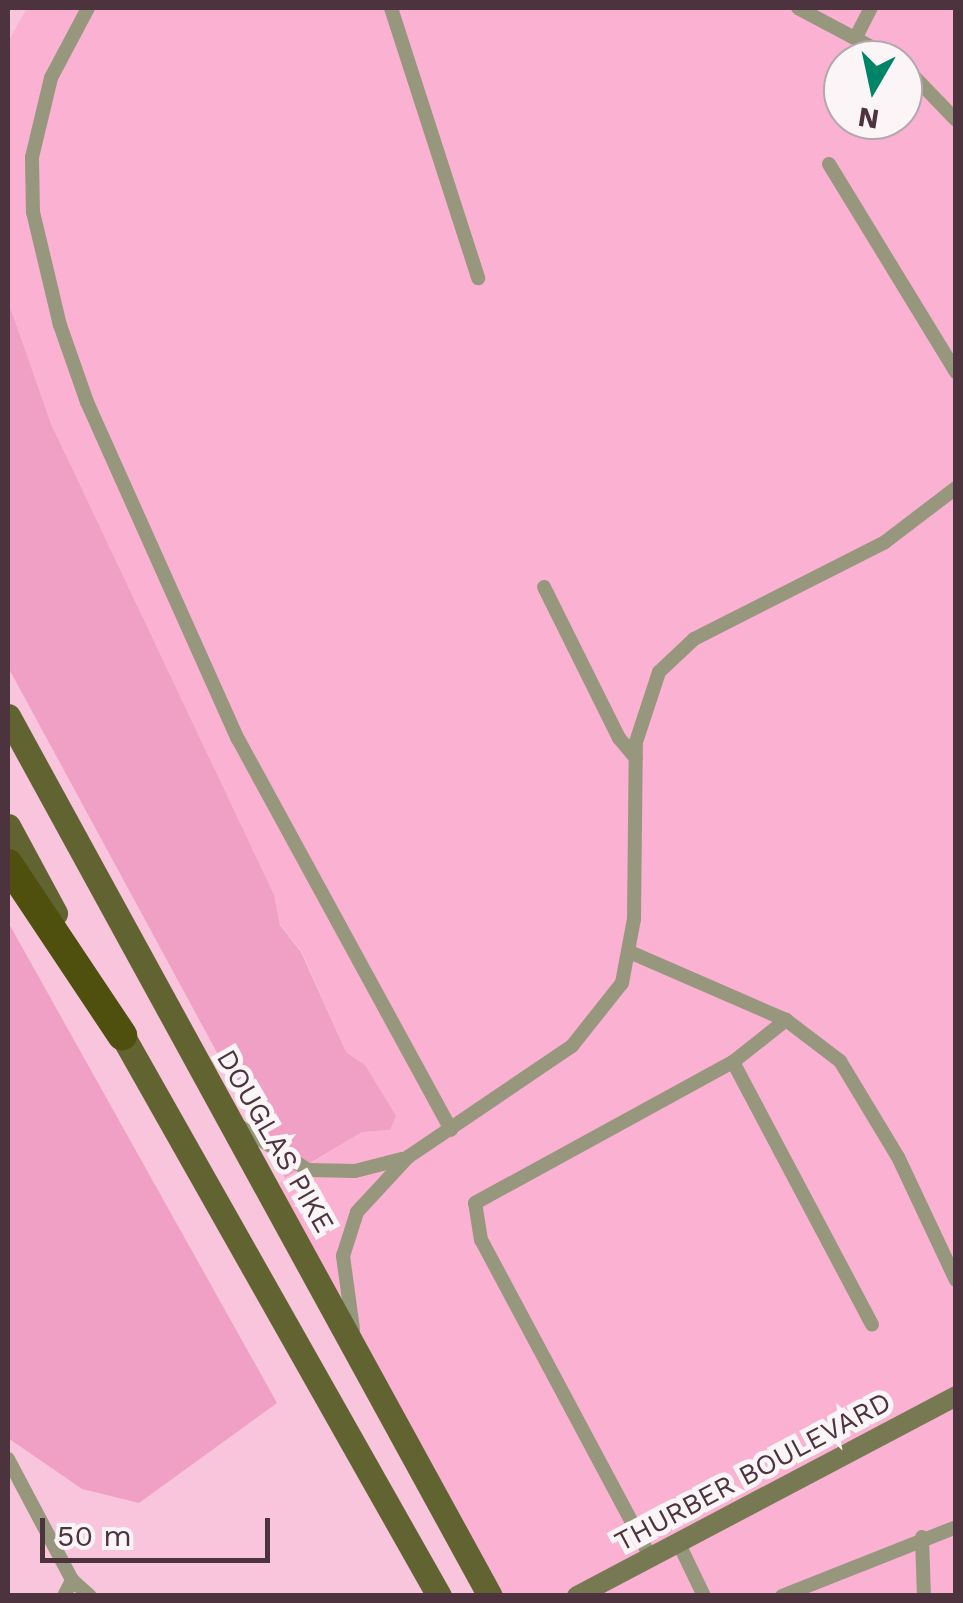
<!DOCTYPE html>
<html>
<head>
<meta charset="utf-8">
<style>
	body { margin:0 }
	#map { position:relative; width:963px; height:1603px; overflow:hidden; background:#f9c5dc; font-family:"Work Sans",sans-serif }
	div>[style] { position:absolute }
	.built>* { inset:0; background:#fab1d2 }
	.green>* { inset:0; background:#f0a0c5 }
	.lane>* { height:14px; margin:-7px; padding:0 7px; transform-origin:7px; border-radius:7px; background:#96977d }
	.secondary>* { height:20px; margin:-10px; padding:0 10px; transform-origin:10px; border-radius:10px; background:#777952 }
	.primary>* { height:25px; margin:-12.5px; padding:0 12.5px; transform-origin:12.5px; border-radius:12.5px; background:#616331 }
	.highway>* { height:30px; margin:-15px; padding:0 15px; transform-origin:15px; border-radius:15px; background:#4f500e }
	span { translate:-50% -50%; white-space:nowrap; text-align:center; line-height:1.15; -webkit-text-stroke:10px #fcf5f8; paint-order:stroke }
	.street-label { font-size:28px; color:#4d333e }
	.frame { position:absolute; inset:0; border:10px solid #4d333e; pointer-events:none }
	.north { position:absolute; left:823px; top:40px; width:100px; height:100px; box-sizing:border-box; background:#fcf5f8; border:2px solid #b6a7ae; border-radius:50%; rotate:189deg; font-size:28px; font-weight:700; line-height:40px; text-align:center; color:#4d333e }
	.north::after { content:''; display:block; margin:auto; width:35px; height:45px; background:#008467; clip-path:polygon(50% 0,100% 100%,50% 72%,0 100%) }
	.scale { position:absolute; left:40px; top:1518px; width:230px; height:45px; box-sizing:border-box; border:5px solid #4d333e; border-top:0; padding-left:12px; font-size:30px; line-height:35px; white-space:nowrap; color:#4d333e; -webkit-text-stroke:8px #fcf5f8; paint-order:stroke }
</style>
</head>
<body>
<div id="map">
	<div class="built">
		<i style="clip-path:polygon(evenodd,27px 8px,955px 8px,955px 1595px,475px 1595px,403px 1431px,279px 1183px,362px 1132px,390px 1130px,365px 1065px,346px 1052px,302px 952px,280px 924px,274px 895px,156px 657px,51px 424px,8px 301px,8px 42px,27px 8px,843px 60px,903px 60px,903px 120px,843px 120px,843px 60px)"></i>
	</div>
	<div class="green">
		<i style="clip-path:polygon(8px 301px,51px 424px,274px 895px,280px 925px,301px 952px,346px 1052px,365px 1065px,396px 1116px,390px 1130px,362px 1132px,285px 1178px,8px 667px)"></i>
		<i style="clip-path:polygon(8px 922px,277px 1403px,139px 1503px,82px 1489px,8px 1438px)"></i>
	</div>
	<div class="lane">
		<i style="left:88px;top:8px;width:79px;rotate:117.9deg"></i>
		<i style="left:51px;top:78px;width:81px;rotate:103.5deg"></i>
		<i style="left:32px;top:157px;width:55px;rotate:89deg"></i>
		<i style="left:33px;top:212px;width:116px;rotate:76.6deg"></i>
		<i style="left:60px;top:325px;width:82px;rotate:70.7deg"></i>
		<i style="left:87px;top:402px;width:369px;rotate:65.9deg"></i>
		<i style="left:238px;top:739px;width:445px;rotate:61.4deg"></i>
		<i style="left:391px;top:8px;width:284px;rotate:72.1deg"></i>
		<i style="left:798px;top:8px;width:111px;rotate:28deg"></i>
		<i style="left:856px;top:37px;width:33px;rotate:-63deg"></i>
		<i style="left:903px;top:65px;width:76px;rotate:46.1deg"></i>
		<i style="left:829px;top:164px;width:244px;rotate:58.6deg"></i>
		<i style="left:544px;top:587px;width:169px;rotate:63.6deg"></i>
		<i style="left:619px;top:738px;width:26px;rotate:50deg"></i>
		<i style="left:632px;top:953px;width:168px;rotate:23.5deg"></i>
		<i style="left:786px;top:1020px;width:68px;rotate:37.2deg"></i>
		<i style="left:840px;top:1061px;width:112px;rotate:58.9deg"></i>
		<i style="left:898px;top:1157px;width:136px;rotate:64.8deg"></i>
		<i style="left:733px;top:1062px;width:297px;rotate:62.1deg"></i>
		<i style="left:239px;top:1126px;width:82px;rotate:32.5deg"></i>
		<i style="left:308px;top:1170px;width:47px;rotate:1.2deg"></i>
		<i style="left:355px;top:1171px;width:49px;rotate:-14.3deg"></i>
		<i style="left:353px;top:1329px;width:74px;rotate:-97.8deg"></i>
		<i style="left:343px;top:1256px;width:46px;rotate:-72.3deg"></i>
		<i style="left:357px;top:1212px;width:75px;rotate:-47.2deg"></i>
		<i style="left:408px;top:1157px;width:198px;rotate:-34.1deg"></i>
		<i style="left:572px;top:1046px;width:80px;rotate:-51.6deg"></i>
		<i style="left:622px;top:983px;width:65px;rotate:-79.4deg"></i>
		<i style="left:634px;top:919px;width:177px;rotate:-89.4deg"></i>
		<i style="left:636px;top:742px;width:74px;rotate:-71.8deg"></i>
		<i style="left:659px;top:672px;width:48px;rotate:-43.3deg"></i>
		<i style="left:694px;top:639px;width:214px;rotate:-26.9deg"></i>
		<i style="left:885px;top:542px;width:89px;rotate:-37.3deg"></i>
		<i style="left:8px;top:1459px;width:137px;rotate:62.1deg"></i>
		<i style="left:72px;top:1580px;width:24px;rotate:42deg"></i>
		<i style="left:922px;top:1537px;width:59px;rotate:88.1deg"></i>
		<i style="left:679px;top:1544px;width:58px;rotate:64.3deg"></i>
		<i style="left:651px;top:1558px;width:361px;rotate:-118.1deg"></i>
		<i style="left:481px;top:1240px;width:37px;rotate:-99deg"></i>
		<i style="left:475px;top:1203px;width:294px;rotate:-28.7deg"></i>
		<i style="left:733px;top:1062px;width:68px;rotate:-38.4deg"></i>
		<i style="left:64px;top:1596px;width:18px;rotate:-63deg"></i>
		<i style="left:782px;top:1596px;width:187px;rotate:-21.6deg"></i>
	</div>
	<div class="secondary">
		<i style="left:577px;top:1596px;width:429px;rotate:-27.8deg"></i>
	</div>
	<div class="primary">
		<i style="left:8px;top:716px;width:1003px;rotate:61.29deg"></i>
		<i style="left:8px;top:826px;width:99px;rotate:61.6deg"></i>
		<i style="left:113px;top:1019px;width:663px;rotate:60.53deg"></i>
	</div>
	<div class="highway">
		<i style="left:8px;top:864px;width:206px;rotate:56.3deg"></i>
	</div>
	<div class="street-label">
		<span style="left:275px;top:1141px;rotate:60deg">DOUGLAS PIKE</span>
		<span style="left:753px;top:1472px;rotate:-28deg">THURBER BOULEVARD</span>
	</div>
	<div class="frame"></div>
	<div class="north">N</div>
	<div class="scale">50 m</div>
</div>
</body>
</html>
